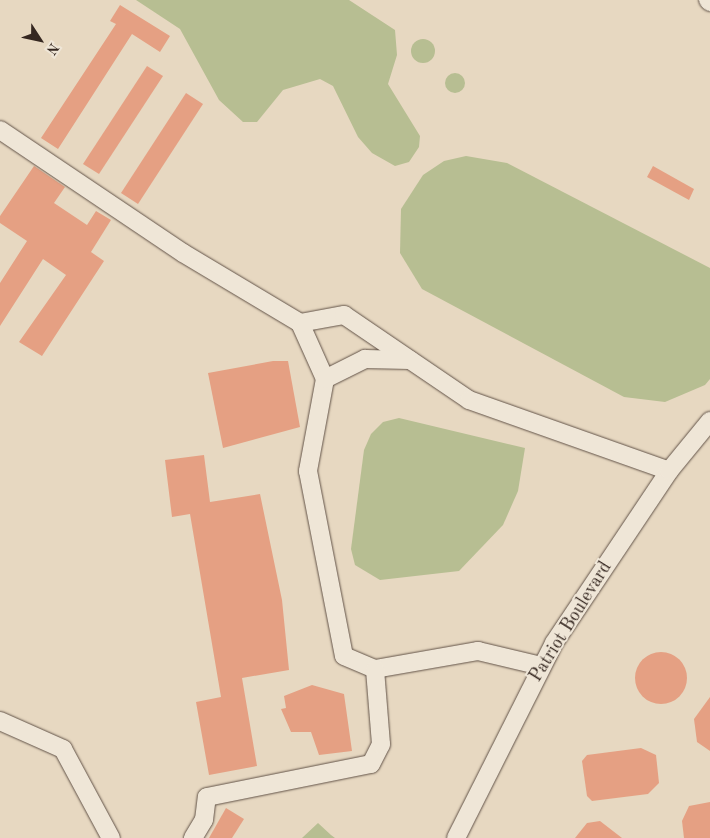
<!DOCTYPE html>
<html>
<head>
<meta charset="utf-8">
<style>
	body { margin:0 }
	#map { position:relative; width:710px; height:838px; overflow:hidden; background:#e7d8c1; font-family:"Old Standard TT",serif }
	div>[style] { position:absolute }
	.green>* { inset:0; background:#b7be92 }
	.round { border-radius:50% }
	.building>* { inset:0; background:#e5a083 }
	.roads { filter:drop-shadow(0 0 1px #625348) drop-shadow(0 0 1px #625348) }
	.minor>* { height:18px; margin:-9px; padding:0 9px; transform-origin:9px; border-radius:9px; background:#efe6d7 }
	span { translate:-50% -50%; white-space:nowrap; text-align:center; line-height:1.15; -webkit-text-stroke:4px #efe6d7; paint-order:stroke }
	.street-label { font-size:18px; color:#352720 }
	.north { position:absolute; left:15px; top:15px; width:50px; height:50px; -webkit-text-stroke:4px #efe6d7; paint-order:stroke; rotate:125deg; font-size:14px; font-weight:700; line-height:20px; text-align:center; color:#352720 }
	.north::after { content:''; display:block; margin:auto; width:18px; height:22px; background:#352720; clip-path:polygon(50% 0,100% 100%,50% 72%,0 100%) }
</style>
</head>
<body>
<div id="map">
	<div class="green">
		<i style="clip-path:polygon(136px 0,349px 0,395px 30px,397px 55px,388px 84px,420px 136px,419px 147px,409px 162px,395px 166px,372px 153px,358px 137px,333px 86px,320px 79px,283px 90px,257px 122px,243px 122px,219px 100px,180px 29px)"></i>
		<i class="round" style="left:411px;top:39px;width:24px;height:24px"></i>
		<i class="round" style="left:445px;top:73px;width:20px;height:20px"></i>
		<i style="clip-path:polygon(466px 156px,507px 163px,710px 268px,710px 379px,705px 385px,665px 402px,624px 397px,422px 289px,400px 253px,401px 209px,423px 175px,444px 161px)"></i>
		<i style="clip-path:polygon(399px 418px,525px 448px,518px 491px,503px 525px,459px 571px,380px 580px,355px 565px,351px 549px,364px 450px,371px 434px,383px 422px)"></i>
		<i style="clip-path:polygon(318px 823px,331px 835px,335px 838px,302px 838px)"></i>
	</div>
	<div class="building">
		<i style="clip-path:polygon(120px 5px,170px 36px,160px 52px,132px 34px,58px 149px,41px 138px,116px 24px,110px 21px)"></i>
		<i style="clip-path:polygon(147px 66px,163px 76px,99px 174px,83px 164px)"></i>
		<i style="clip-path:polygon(186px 93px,203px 104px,138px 204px,121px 193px)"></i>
		<i style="clip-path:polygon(34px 166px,65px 187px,54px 203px,87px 225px,96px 211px,111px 220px,91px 252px,104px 261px,42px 356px,19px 342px,66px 275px,43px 259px,0 326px,0 283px,27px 241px,0 223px,0 216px)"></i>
		<i style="clip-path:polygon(653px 166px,694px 189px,689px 200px,647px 177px)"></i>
		<i style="clip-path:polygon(273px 361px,288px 361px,300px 427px,223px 448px,208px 373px)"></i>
		<i style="clip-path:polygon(204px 455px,210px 502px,260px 494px,282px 600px,289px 670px,242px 678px,257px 766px,209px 775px,196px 702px,221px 697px,190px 514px,172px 517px,165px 460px)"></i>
		<i class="round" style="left:635px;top:652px;width:52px;height:52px"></i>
		<i style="clip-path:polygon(312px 685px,344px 694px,352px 751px,319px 755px,311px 732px,291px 732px,281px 709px,286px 708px,284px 696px)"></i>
		<i style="clip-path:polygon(710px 697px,710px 751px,697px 742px,694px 719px)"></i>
		<i style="clip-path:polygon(641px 748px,656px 755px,659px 783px,648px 794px,592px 801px,587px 796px,582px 761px,587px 755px)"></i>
		<i style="clip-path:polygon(710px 802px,710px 838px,684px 838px,682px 821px,689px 806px)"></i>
		<i style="clip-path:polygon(226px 808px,244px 819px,232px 838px,209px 838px)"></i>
		<i style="clip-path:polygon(600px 821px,622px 838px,575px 838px,587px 823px)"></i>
	</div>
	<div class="roads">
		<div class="minor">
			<i style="left:708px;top:0;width:3px;rotate:45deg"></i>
			<i style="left:0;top:130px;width:220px;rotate:33.9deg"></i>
			<i style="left:183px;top:253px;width:136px;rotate:30.9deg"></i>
			<i style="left:300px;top:323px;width:61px;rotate:65.9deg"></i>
			<i style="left:325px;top:379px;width:94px;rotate:100.5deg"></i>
			<i style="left:308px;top:471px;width:188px;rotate:79deg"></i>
			<i style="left:344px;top:656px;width:34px;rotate:23deg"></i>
			<i style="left:375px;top:669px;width:105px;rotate:-9.9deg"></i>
			<i style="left:478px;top:651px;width:65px;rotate:13.4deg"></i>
			<i style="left:300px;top:323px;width:45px;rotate:-10.3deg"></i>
			<i style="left:344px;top:315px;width:151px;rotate:34.2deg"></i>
			<i style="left:469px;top:400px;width:212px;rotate:19.5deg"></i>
			<i style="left:325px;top:379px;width:45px;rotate:-26.6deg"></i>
			<i style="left:365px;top:359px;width:45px;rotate:1.3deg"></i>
			<i style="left:0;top:721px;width:69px;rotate:24deg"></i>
			<i style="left:63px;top:749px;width:101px;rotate:61.7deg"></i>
			<i style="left:193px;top:838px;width:21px;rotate:-59deg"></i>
			<i style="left:204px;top:820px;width:23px;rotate:-83deg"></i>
			<i style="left:207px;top:797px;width:167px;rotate:-11.4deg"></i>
			<i style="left:371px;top:764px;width:22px;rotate:-63deg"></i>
			<i style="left:381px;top:744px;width:75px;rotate:-94.6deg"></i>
			<i style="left:456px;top:838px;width:218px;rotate:-63.3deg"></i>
			<i style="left:554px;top:643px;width:207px;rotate:-56.2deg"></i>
			<i style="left:669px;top:471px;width:65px;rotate:-50.6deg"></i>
		</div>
	</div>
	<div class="street-label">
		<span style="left:571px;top:622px;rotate:-58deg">Patriot Boulevard</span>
	</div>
	<div class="north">N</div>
</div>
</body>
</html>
